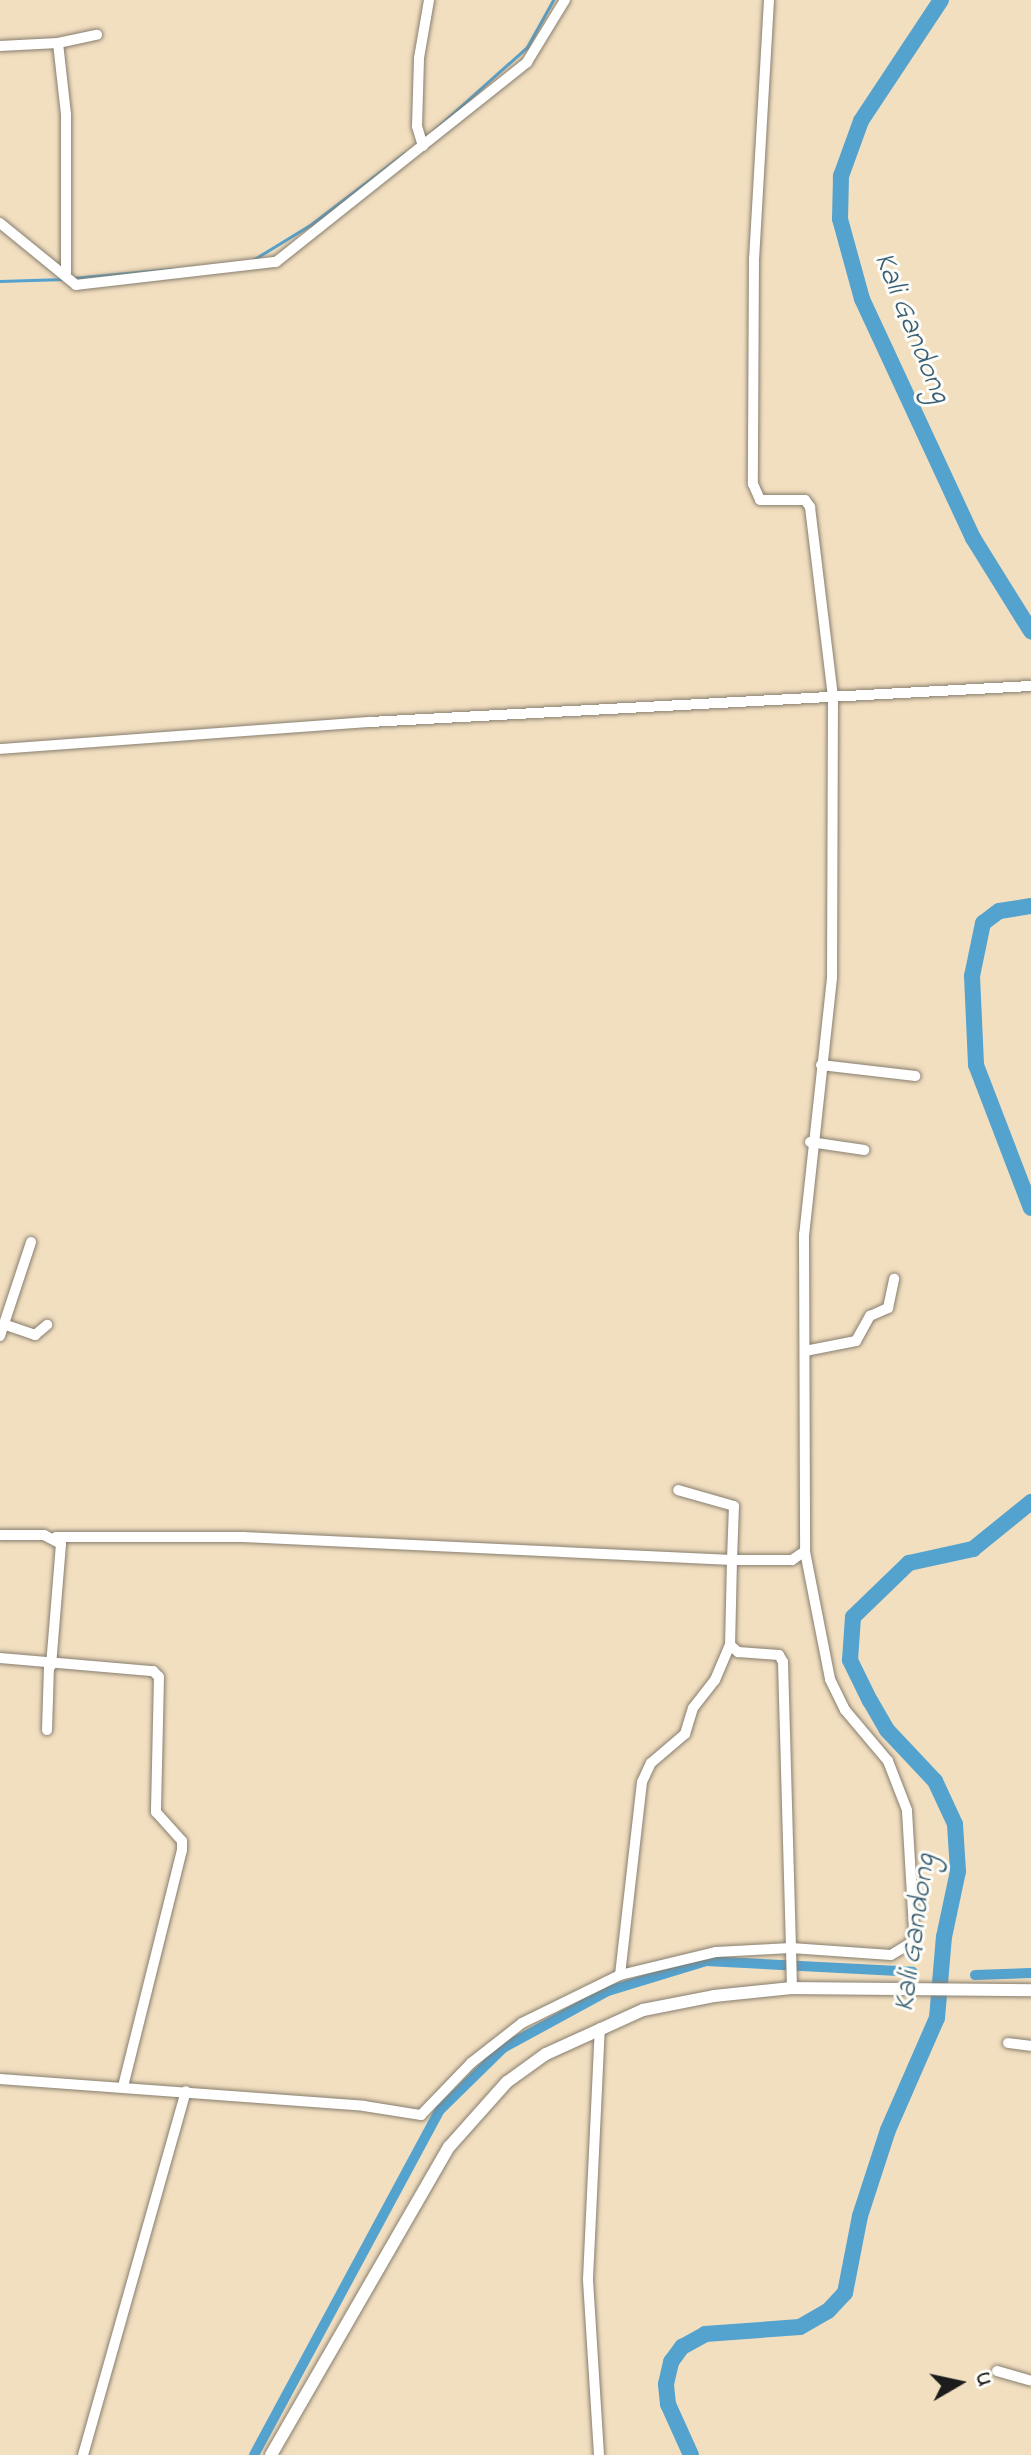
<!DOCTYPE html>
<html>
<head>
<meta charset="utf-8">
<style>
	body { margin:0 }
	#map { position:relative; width:1031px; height:2455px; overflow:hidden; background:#f2dfc0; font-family:"Indie Flower",sans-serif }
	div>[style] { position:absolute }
	.stream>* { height:3px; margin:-1.5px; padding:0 1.5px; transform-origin:1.5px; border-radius:1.5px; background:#54a2ce }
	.canal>* { height:10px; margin:-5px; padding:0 5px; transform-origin:5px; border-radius:5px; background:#54a2ce }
	.river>* { height:16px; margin:-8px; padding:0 8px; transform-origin:8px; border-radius:8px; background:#54a2ce }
	.roads { filter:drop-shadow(0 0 2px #877e6e) drop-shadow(0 0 2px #877e6e) }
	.minor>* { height:10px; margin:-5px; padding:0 5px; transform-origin:5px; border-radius:5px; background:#fff }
	.tertiary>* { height:12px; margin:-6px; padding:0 6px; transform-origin:6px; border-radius:6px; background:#fff }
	span { translate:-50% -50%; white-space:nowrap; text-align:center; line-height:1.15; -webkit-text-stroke:6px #fdfcf7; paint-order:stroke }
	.water-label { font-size:30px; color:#385f75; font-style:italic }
	.north { position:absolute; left:919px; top:2343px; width:80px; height:80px; -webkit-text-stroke:6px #fdfcf7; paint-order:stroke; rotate:81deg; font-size:22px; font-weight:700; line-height:32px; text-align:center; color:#1c1c1c }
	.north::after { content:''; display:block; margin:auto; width:28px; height:36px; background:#1c1c1c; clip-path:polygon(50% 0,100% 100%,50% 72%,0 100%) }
</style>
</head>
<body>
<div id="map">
	<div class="stream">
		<i style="left:433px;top:131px;width:126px;rotate:-41.8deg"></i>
		<i style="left:527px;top:47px;width:54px;rotate:-61deg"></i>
		<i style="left:251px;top:261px;width:69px;rotate:-31.4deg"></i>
		<i style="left:310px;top:225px;width:119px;rotate:-37.2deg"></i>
		<i style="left:72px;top:278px;width:100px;rotate:-5.1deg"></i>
		<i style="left:0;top:281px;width:64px;rotate:-1.8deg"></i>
	</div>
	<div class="canal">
		<i style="left:975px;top:1975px;width:56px;rotate:-2deg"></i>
		<i style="left:254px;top:2455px;width:392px;rotate:-61.7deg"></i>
		<i style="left:440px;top:2110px;width:88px;rotate:-44.5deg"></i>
		<i style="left:503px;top:2048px;width:119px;rotate:-28.5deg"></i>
		<i style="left:608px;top:1991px;width:102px;rotate:-17deg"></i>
		<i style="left:706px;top:1961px;width:207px;rotate:3deg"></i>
	</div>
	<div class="river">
		<i style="left:941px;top:0;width:145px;rotate:123.5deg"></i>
		<i style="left:861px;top:121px;width:59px;rotate:110deg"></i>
		<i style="left:841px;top:176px;width:43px;rotate:91.3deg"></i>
		<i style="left:840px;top:219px;width:83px;rotate:74.6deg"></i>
		<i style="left:862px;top:299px;width:264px;rotate:65.1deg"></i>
		<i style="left:973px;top:538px;width:110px;rotate:58.1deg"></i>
		<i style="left:1031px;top:906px;width:32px;rotate:171deg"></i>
		<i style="left:999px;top:911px;width:20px;rotate:143deg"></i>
		<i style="left:983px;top:923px;width:54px;rotate:101.7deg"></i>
		<i style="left:972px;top:976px;width:89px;rotate:87.4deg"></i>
		<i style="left:976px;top:1065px;width:153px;rotate:69deg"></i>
		<i style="left:691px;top:2455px;width:56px;rotate:-114.3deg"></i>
		<i style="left:668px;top:2404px;width:20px;rotate:-96deg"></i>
		<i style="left:666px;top:2384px;width:23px;rotate:-77deg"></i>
		<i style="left:671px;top:2362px;width:19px;rotate:-54deg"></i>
		<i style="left:682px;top:2347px;width:26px;rotate:-29deg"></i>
		<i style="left:705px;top:2334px;width:95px;rotate:-4.2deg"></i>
		<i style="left:800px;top:2327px;width:32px;rotate:-30deg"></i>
		<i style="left:828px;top:2311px;width:25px;rotate:-47deg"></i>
		<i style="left:845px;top:2293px;width:78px;rotate:-79deg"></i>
		<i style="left:860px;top:2216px;width:90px;rotate:-72deg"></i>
		<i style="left:888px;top:2130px;width:122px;rotate:-66.4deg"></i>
		<i style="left:937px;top:2018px;width:81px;rotate:-85.1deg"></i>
		<i style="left:944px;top:1937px;width:67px;rotate:-78deg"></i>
		<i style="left:958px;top:1871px;width:47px;rotate:-93.7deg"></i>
		<i style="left:955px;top:1824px;width:47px;rotate:-114.9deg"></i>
		<i style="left:935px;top:1781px;width:70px;rotate:-133.3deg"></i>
		<i style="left:887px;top:1730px;width:34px;rotate:-120deg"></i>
		<i style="left:870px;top:1701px;width:46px;rotate:-116deg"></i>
		<i style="left:850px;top:1660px;width:43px;rotate:-86deg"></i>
		<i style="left:853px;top:1617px;width:78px;rotate:-44deg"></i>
		<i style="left:909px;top:1563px;width:66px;rotate:-12.3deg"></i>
		<i style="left:973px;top:1549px;width:75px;rotate:-39deg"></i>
	</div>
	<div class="roads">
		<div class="minor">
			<i style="left:769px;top:0;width:258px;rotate:93.3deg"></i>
			<i style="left:754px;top:258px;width:226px;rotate:90.3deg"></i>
			<i style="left:753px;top:484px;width:17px;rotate:66deg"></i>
			<i style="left:760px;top:500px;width:45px"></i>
			<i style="left:805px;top:500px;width:9px;rotate:54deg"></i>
			<i style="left:810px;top:507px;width:191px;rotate:83.1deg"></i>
			<i style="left:833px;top:697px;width:281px;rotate:90.2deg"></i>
			<i style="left:832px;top:978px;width:258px;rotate:96.2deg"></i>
			<i style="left:804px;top:1234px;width:317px;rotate:89.8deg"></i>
			<i style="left:805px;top:1551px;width:16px;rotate:145deg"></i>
			<i style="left:792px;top:1560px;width:60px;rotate:180deg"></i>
			<i style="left:732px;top:1560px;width:85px;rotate:91.3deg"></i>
			<i style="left:730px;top:1645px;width:11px;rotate:41deg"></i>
			<i style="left:738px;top:1652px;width:41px;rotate:4.2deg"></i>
			<i style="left:779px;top:1655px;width:8px;rotate:60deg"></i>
			<i style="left:783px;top:1662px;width:286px;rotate:88.4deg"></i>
			<i style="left:791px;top:1948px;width:100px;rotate:4deg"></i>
			<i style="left:891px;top:1955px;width:23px;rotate:-31deg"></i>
			<i style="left:911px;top:1943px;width:14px;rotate:-78deg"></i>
			<i style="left:914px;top:1929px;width:119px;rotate:-93.4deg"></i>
			<i style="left:907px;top:1810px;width:53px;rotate:-111.2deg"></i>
			<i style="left:888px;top:1761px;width:67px;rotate:-130.1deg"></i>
			<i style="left:845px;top:1710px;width:34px;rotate:-116deg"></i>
			<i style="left:830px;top:1679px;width:130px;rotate:-101.1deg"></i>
			<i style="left:58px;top:43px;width:40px;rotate:-12deg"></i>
			<i style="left:0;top:46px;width:58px;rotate:-3deg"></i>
			<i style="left:58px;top:43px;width:71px;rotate:83.6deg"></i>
			<i style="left:66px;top:114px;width:159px;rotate:90deg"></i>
			<i style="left:423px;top:146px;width:21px;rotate:-107deg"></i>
			<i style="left:417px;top:126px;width:68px;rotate:-88.3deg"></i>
			<i style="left:419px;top:58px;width:59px;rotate:-80.2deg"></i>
			<i style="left:0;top:223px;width:98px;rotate:39.2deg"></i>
			<i style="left:76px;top:285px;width:201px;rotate:-6.6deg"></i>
			<i style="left:276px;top:262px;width:321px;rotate:-38.5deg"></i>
			<i style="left:527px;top:62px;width:73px;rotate:-58.5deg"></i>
			<i style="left:0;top:749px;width:371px;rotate:-4.2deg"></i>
			<i style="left:370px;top:722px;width:662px;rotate:-3.12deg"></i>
			<i style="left:821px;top:1065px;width:95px;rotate:6.7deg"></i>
			<i style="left:810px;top:1142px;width:55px;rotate:8.4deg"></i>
			<i style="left:6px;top:1325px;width:31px;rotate:19deg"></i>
			<i style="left:35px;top:1335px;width:16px;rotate:-40deg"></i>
			<i style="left:0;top:1336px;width:99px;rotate:-71.7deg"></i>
			<i style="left:805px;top:1351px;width:52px;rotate:-11.1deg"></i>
			<i style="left:856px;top:1341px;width:29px;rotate:-61deg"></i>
			<i style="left:870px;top:1316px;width:20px;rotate:-24deg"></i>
			<i style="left:888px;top:1308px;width:30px;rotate:-78deg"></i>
			<i style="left:0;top:1535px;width:44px"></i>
			<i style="left:44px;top:1535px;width:19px;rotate:28deg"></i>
			<i style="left:61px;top:1544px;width:122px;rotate:94.7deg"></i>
			<i style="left:56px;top:1537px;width:187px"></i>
			<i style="left:243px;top:1537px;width:490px;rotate:2.7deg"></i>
			<i style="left:732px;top:1560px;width:54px;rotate:-87.9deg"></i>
			<i style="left:734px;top:1506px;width:58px;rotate:-164.1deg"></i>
			<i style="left:0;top:1658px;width:154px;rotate:4.9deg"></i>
			<i style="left:153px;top:1671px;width:8px;rotate:45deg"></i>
			<i style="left:159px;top:1677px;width:135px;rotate:91.3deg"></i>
			<i style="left:156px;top:1812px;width:39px;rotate:48deg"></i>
			<i style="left:182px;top:1841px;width:9px;rotate:90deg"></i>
			<i style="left:182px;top:1850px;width:243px;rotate:104deg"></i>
			<i style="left:47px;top:1730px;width:64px;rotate:-88.2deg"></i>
			<i style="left:620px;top:1975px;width:194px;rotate:-83.5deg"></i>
			<i style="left:642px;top:1782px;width:21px;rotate:-65deg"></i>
			<i style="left:651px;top:1763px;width:45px;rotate:-40.5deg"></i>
			<i style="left:685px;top:1734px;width:27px;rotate:-73deg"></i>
			<i style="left:693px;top:1708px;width:36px;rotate:-52deg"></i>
			<i style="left:715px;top:1680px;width:38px;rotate:-67deg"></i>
			<i style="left:1008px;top:2043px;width:23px;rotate:7deg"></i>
			<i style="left:0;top:2079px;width:365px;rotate:4.2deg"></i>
			<i style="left:364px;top:2106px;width:58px;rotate:9deg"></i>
			<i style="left:421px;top:2115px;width:72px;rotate:-46.1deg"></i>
			<i style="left:471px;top:2063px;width:65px;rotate:-38.1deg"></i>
			<i style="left:522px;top:2023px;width:109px;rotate:-26.1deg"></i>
			<i style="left:620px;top:1975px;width:99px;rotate:-13.5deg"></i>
			<i style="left:716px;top:1952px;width:75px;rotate:-3.1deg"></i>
			<i style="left:791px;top:1948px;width:40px;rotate:88.6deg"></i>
			<i style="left:997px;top:2371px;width:35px;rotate:16deg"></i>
			<i style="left:83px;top:2455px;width:378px;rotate:-74.2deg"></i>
			<i style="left:599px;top:2455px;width:176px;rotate:-93.6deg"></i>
			<i style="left:588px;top:2279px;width:251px;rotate:-87.3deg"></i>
		</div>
		<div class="tertiary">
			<i style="left:271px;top:2455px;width:356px;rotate:-60deg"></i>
			<i style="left:449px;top:2147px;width:87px;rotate:-48.3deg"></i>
			<i style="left:507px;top:2082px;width:48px;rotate:-35.7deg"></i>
			<i style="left:546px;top:2054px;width:107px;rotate:-24.4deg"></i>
			<i style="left:643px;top:2010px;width:72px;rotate:-11.2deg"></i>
			<i style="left:714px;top:1996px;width:78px;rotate:-5.9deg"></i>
			<i style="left:792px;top:1988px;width:239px;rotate:0.5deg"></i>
		</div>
	</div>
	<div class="water-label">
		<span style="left:911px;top:328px;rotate:68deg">Kali Gandong</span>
		<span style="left:916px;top:1933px;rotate:-82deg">Kali Gandong</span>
	</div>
	<div class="north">U</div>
</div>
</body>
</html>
